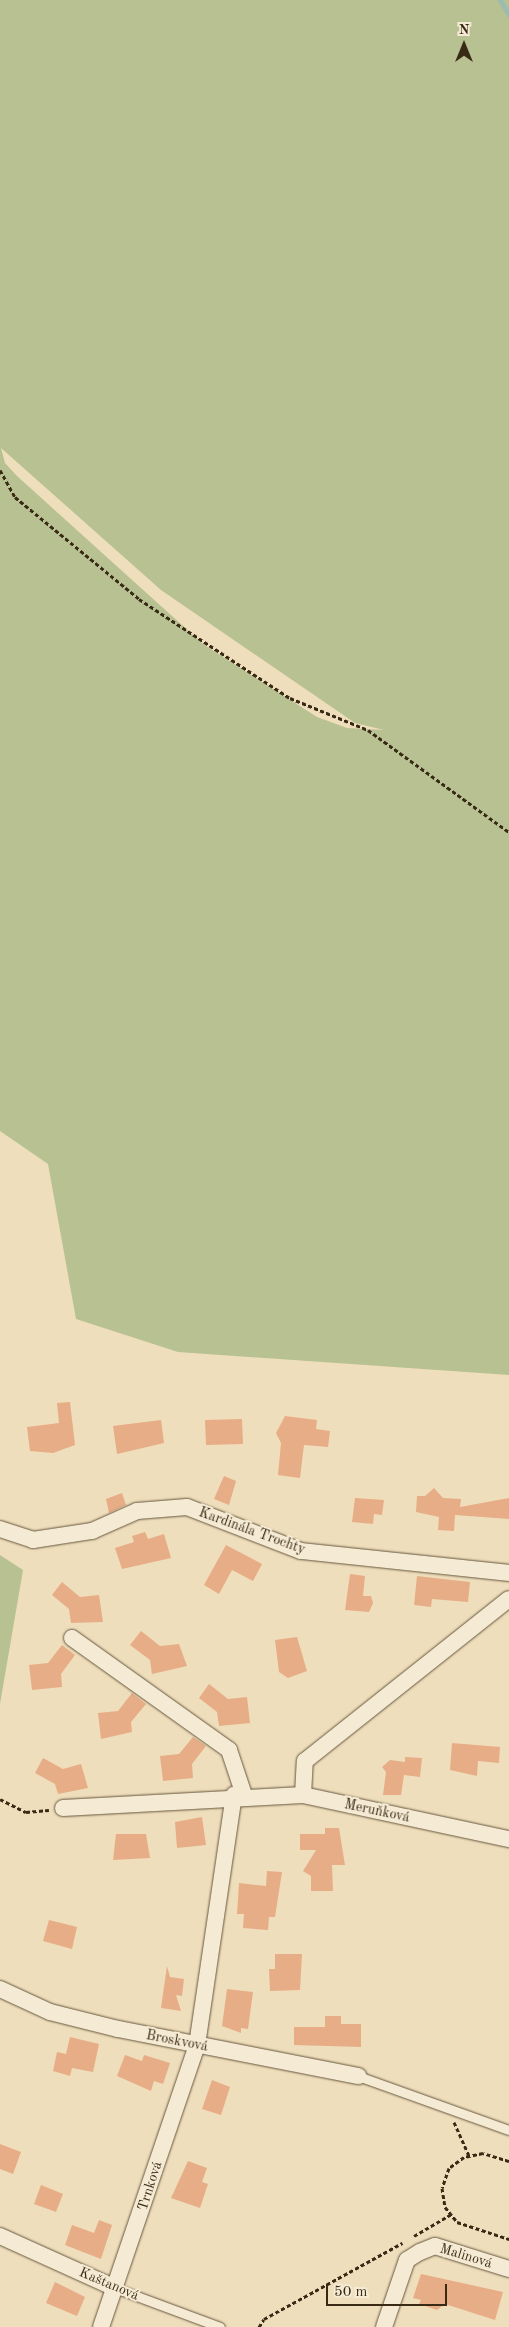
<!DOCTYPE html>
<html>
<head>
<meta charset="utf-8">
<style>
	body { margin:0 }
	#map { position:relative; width:509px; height:2327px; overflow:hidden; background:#efdebb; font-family:"Old Standard TT",serif }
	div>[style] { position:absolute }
	.green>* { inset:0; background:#b8c191 }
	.stream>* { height:5px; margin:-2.5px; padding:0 2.5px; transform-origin:2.5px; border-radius:2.5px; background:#9abcb1 }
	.building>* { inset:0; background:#e7ad87 }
	.path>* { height:3px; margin-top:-1.5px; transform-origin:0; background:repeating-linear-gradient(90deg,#392a16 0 4px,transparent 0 6.5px) }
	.roads { filter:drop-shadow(0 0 1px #66573f) drop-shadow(0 0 1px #66573f) }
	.service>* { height:9px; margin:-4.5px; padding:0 4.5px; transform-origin:4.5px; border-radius:4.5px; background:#f5ead3 }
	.minor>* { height:16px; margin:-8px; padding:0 8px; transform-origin:8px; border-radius:8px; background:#f5ead3 }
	span { translate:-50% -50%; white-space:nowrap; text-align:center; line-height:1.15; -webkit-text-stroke:4px #f5ead3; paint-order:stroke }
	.street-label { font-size:14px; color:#392a16 }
	.north { position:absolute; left:439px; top:20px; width:50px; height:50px; -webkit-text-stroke:4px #f5ead3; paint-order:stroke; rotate:0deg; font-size:14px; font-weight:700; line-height:20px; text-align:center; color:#392a16 }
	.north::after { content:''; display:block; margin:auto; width:18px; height:22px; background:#392a16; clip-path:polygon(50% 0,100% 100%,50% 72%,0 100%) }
	.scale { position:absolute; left:326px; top:2284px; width:121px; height:22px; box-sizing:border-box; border:2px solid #392a16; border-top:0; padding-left:6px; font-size:15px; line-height:18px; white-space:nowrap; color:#392a16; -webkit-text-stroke:4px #f5ead3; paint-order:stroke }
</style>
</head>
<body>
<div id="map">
	<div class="green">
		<i style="clip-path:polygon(evenodd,0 0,509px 0,509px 1375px,178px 1352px,76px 1319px,48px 1164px,0 1131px,0 0,1px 448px,161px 590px,355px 723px,384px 730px,347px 728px,317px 717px,203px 644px,17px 476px,5px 463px,1px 448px)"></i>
		<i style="clip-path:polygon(0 1555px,23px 1570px,0 1704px)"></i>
	</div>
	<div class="stream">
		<i style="left:500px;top:0;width:17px;rotate:59deg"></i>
	</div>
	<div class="building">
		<i style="clip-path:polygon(70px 1402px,75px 1445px,53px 1453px,30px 1451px,27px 1427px,59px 1423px,57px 1403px)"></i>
		<i style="clip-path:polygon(285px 1416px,317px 1420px,316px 1429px,330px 1431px,328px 1447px,304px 1445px,300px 1478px,278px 1475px,281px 1443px,276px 1433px)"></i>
		<i style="clip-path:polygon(242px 1419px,243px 1444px,206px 1445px,205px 1420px)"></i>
		<i style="clip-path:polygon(161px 1420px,164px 1443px,117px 1454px,113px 1426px)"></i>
		<i style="clip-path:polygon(224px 1476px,236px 1481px,229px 1505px,214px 1499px)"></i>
		<i style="clip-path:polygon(434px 1488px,443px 1498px,461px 1499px,460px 1507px,509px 1498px,509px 1519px,455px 1515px,454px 1531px,438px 1530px,439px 1517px,416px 1512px,417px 1496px,425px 1496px)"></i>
		<i style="clip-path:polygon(122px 1493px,126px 1505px,109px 1513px,106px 1499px)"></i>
		<i style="clip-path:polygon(355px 1498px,384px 1500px,382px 1515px,374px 1514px,373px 1524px,352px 1522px)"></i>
		<i style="clip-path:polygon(145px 1532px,148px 1539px,164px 1534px,171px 1558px,122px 1569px,115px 1548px,134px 1542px,132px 1536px)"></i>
		<i style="clip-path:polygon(226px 1545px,262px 1564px,253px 1581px,232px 1570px,219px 1594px,204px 1585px)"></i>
		<i style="clip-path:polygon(350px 1574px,365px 1576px,363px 1596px,371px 1596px,373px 1603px,369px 1612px,345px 1610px)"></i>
		<i style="clip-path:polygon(417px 1576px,470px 1582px,468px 1602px,432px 1599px,431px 1607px,414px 1605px)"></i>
		<i style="clip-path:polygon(62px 1582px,80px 1597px,99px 1595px,103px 1622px,71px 1623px,69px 1609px,52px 1595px)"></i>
		<i style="clip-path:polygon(141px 1631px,160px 1646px,179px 1644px,187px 1666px,152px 1674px,150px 1660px,130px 1645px)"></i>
		<i style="clip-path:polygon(297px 1637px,307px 1671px,288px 1678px,279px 1672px,275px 1640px)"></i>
		<i style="clip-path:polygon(62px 1645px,75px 1655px,61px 1674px,62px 1687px,32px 1690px,29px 1665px,48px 1663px)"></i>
		<i style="clip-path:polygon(209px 1684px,228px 1699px,247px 1697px,250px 1723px,219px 1726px,217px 1712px,199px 1698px)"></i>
		<i style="clip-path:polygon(132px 1693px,146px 1704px,131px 1722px,132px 1732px,101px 1739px,98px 1713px,118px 1711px)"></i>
		<i style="clip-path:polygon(193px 1737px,206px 1746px,192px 1764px,193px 1778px,163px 1781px,160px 1756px,179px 1754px)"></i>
		<i style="clip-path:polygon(452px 1743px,500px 1747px,499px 1763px,478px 1761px,477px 1776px,450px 1770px)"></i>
		<i style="clip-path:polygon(405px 1757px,422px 1758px,420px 1777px,404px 1775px,401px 1795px,383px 1795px,386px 1772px,382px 1767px,390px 1760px,405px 1762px)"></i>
		<i style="clip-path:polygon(43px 1758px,63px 1769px,81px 1764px,88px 1788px,58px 1794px,55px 1784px,35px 1773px)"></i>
		<i style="clip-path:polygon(202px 1817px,206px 1845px,177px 1848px,175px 1822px)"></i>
		<i style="clip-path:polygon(325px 1828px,339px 1828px,345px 1865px,332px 1865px,333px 1891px,311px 1891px,311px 1876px,303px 1871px,316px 1850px,300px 1850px,300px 1834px,325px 1834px)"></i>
		<i style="clip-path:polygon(116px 1834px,146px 1834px,150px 1858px,113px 1860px)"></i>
		<i style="clip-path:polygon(267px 1871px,282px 1872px,275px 1917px,269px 1917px,268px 1930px,243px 1928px,244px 1914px,237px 1914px,239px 1883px,266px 1886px)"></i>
		<i style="clip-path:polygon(49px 1920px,77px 1927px,72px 1949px,43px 1941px)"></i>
		<i style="clip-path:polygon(275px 1954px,302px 1954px,300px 1990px,270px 1991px,269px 1969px,275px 1969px)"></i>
		<i style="clip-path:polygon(167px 1966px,170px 1977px,184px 1979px,182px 1996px,176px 1995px,181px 2011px,161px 2008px)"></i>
		<i style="clip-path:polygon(227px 1989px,253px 1992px,248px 2029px,241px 2028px,241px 2033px,222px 2026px)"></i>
		<i style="clip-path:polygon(325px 2016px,341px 2016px,341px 2024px,361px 2024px,361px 2047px,294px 2045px,294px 2027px,325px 2027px)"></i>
		<i style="clip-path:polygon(70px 2037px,99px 2044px,93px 2072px,72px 2068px,70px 2076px,53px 2071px,57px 2052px,66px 2054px)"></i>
		<i style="clip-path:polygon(125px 2055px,142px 2061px,144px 2055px,170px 2063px,163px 2084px,154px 2081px,151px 2091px,117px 2076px)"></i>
		<i style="clip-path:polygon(212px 2080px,230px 2087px,221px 2115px,202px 2109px)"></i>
		<i style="clip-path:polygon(0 2144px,21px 2152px,13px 2174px,0 2169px)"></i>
		<i style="clip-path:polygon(188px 2161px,207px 2168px,202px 2182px,208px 2184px,200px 2208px,171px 2198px)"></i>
		<i style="clip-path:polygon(41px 2185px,63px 2194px,56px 2212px,34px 2204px)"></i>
		<i style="clip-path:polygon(99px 2220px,112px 2225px,101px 2259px,65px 2245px,72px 2225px,94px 2233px)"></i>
		<i style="clip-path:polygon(421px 2274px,503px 2292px,495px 2320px,445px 2304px,437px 2310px,419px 2304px,421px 2300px,413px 2298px)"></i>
		<i style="clip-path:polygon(55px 2282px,85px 2297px,77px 2316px,46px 2303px)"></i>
	</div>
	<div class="path">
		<i style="left:0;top:470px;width:31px;rotate:61deg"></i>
		<i style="left:15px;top:497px;width:161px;rotate:39.4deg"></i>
		<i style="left:139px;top:599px;width:181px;rotate:33.3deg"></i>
		<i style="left:290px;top:698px;width:84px;rotate:22.3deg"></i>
		<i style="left:368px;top:730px;width:174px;rotate:35.9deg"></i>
		<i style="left:0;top:1799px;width:29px;rotate:27deg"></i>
		<i style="left:26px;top:1812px;width:23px;rotate:-5deg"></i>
		<i style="left:454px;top:2122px;width:36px;rotate:66deg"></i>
		<i style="left:509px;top:2161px;width:27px;rotate:-163deg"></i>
		<i style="left:483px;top:2153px;width:19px;rotate:168deg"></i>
		<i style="left:464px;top:2157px;width:19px;rotate:144deg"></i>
		<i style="left:449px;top:2168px;width:21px;rotate:109deg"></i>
		<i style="left:442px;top:2188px;width:19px;rotate:81deg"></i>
		<i style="left:445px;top:2207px;width:19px;rotate:51deg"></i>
		<i style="left:457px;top:2222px;width:55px;rotate:18.1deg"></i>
		<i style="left:414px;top:2236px;width:42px;rotate:-30.3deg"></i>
		<i style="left:259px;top:2327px;width:9px;rotate:-58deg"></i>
		<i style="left:264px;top:2319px;width:158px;rotate:-28.8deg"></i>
	</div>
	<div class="roads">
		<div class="service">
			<i style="left:358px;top:2076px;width:160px;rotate:19.7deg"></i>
			<i style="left:115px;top:2288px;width:112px;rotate:20.4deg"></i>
		</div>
		<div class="minor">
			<i style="left:0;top:1529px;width:35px;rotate:18deg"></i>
			<i style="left:33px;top:1540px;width:60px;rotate:-8.7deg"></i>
			<i style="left:92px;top:1531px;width:49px;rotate:-24deg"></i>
			<i style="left:137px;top:1511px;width:50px;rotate:-4.6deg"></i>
			<i style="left:187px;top:1507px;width:122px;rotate:21.1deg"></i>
			<i style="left:301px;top:1551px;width:209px;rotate:6deg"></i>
			<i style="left:72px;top:1638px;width:193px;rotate:35.5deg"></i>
			<i style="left:229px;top:1750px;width:47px;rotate:71.6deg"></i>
			<i style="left:303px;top:1795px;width:34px;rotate:-87deg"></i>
			<i style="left:305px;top:1761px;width:260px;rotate:-38.5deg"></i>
			<i style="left:63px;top:1808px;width:240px;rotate:-3.1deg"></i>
			<i style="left:303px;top:1795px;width:211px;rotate:12.1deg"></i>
			<i style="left:0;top:1989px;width:55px;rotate:24.7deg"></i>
			<i style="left:50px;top:2012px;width:70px;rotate:14deg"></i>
			<i style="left:118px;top:2029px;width:245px;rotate:11.1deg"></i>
			<i style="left:0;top:2236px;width:126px;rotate:24.3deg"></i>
			<i style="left:101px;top:2327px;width:298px;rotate:-71.2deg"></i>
			<i style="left:197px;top:2045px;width:253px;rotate:-81.6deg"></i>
			<i style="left:384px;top:2327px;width:71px;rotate:-71.1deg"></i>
			<i style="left:407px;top:2260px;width:15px;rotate:-32deg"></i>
			<i style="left:420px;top:2252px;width:16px;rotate:-22deg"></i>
			<i style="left:435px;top:2246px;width:77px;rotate:17.3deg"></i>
		</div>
	</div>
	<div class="street-label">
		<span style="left:252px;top:1531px;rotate:20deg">Kardinála Trochty</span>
		<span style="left:377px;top:1811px;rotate:12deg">Meruňková</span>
		<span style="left:177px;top:2041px;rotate:11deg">Broskvová</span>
		<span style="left:150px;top:2186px;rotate:-72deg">Trnková</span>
		<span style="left:466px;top:2256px;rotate:17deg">Malinová</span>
		<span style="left:109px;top:2284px;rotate:23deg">Kaštanová</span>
	</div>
	<div class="north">N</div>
	<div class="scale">50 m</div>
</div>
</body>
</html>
